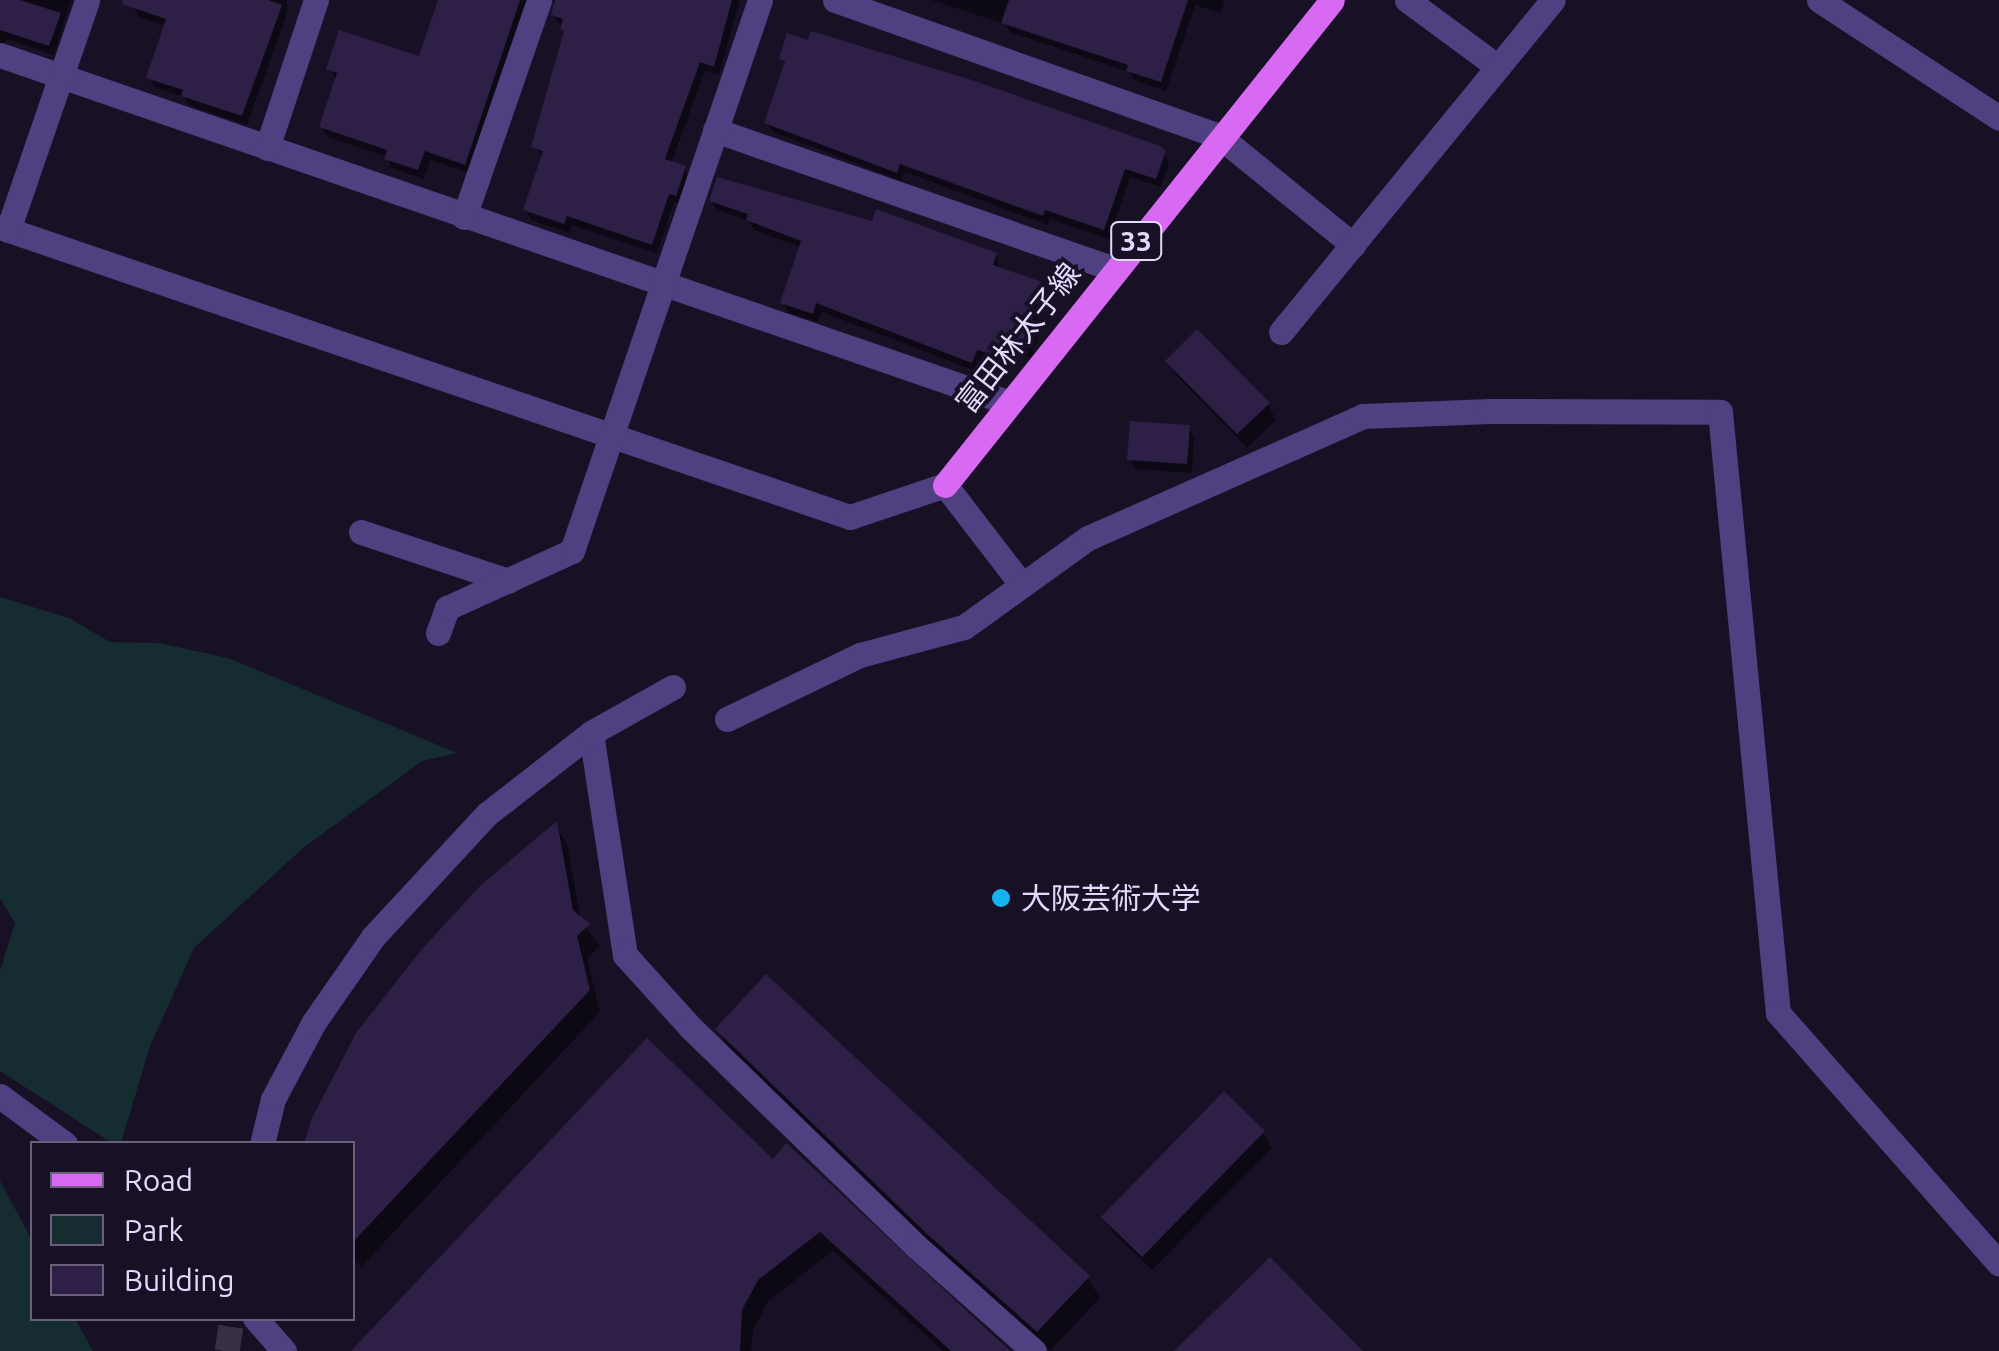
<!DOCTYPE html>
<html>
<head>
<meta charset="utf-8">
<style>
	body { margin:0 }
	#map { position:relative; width:1999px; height:1351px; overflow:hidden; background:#181126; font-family:Ubuntu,"Noto Sans JP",sans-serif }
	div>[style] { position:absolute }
	.green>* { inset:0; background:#152c30 }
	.shadow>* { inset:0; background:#0007 }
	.building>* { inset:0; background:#2d1f46 }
	.minor-tunnel>* { height:25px; margin-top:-12.5px; transform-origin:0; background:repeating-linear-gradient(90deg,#362f46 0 25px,transparent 0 37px) }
	.minor>* { height:25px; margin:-12.5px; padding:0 12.5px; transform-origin:12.5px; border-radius:12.5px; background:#4e4081 }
	.major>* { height:25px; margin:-12.5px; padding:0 12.5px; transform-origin:12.5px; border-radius:12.5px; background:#d769f3 }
	.dots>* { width:28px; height:28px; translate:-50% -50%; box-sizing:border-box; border:5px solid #181126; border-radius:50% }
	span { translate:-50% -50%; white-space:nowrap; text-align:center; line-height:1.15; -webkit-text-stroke:8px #181126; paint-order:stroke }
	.shield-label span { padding:2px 8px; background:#181126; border:2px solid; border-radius:8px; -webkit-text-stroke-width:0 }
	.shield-label { font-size:28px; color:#e3d9fc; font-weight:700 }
	.street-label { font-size:30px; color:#e3d9fc }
	.poi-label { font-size:30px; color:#e3d9fc }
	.left { translate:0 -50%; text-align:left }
	.legend { position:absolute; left:30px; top:1141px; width:325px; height:180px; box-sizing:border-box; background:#181126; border:2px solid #69617c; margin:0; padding:12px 18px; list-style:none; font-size:30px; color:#e3d9fc }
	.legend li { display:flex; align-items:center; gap:20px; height:50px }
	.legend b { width:50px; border:2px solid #69617c }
</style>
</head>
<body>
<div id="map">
	<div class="green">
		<i style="clip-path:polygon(0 597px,69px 618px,110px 642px,159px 643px,228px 658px,457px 753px,422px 761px,303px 848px,194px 948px,150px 1046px,121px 1143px,112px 1143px,0 1071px,0 971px,15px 923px,0 898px)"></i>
		<i style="clip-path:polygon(0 1181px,32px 1240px,32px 1318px,75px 1319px,93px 1351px,0 1351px)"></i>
	</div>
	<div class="shadow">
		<i style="clip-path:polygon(0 0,71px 0,54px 55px,7px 39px,0 47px)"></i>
		<i style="clip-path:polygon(136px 0,287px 0,286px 17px,247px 125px,189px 105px,184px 97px,154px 87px,149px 77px,166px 26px,139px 17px,133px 7px)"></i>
		<i style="clip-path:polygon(440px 0,532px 0,470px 173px,430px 160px,424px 179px,392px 168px,387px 157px,328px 137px,322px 127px,338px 80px,329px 69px,420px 60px)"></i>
		<i style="clip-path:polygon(557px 0,740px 0,719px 75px,705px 71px,671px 164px,684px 168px,690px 178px,681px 204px,674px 202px,657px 253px,572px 225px,569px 233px,531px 220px,525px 210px,543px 157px,534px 146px,566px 34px,554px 15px)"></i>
		<i style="clip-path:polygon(931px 0,1225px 0,1221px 13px,1195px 5px,1166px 91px,1134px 80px,1129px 72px,1010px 32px,1005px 24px)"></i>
		<i style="clip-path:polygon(873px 50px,1049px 108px,1164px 153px,1169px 163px,1161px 187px,1130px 177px,1109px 239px,1050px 219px,1048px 225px,905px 172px,902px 181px,773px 132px,767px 123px,786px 66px,781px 58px,871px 54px)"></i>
		<i style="clip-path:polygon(711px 200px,996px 255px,1000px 270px,1040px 284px,1046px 294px,1034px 329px,1038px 337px,1031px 358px,1021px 354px,1016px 369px,982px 358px,978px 372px,822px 312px,818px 322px,789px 313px,783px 303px,802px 248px,754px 230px,749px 221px,717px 210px)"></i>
		<i style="clip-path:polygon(1168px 361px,1268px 404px,1276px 420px,1247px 448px,1177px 376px)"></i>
		<i style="clip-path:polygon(1189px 427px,1194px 437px,1192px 473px,1135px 469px,1130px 459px)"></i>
		<i style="clip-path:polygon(556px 825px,567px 844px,581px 920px,600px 946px,587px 958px,600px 1012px,362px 1266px,352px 1260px,352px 1144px)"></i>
		<i style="clip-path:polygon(718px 1029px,1088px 1278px,1100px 1298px,1050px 1351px,942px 1255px,730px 1050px)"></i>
		<i style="clip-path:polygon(1263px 1132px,1272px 1148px,1152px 1270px,1113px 1233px,1104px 1217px)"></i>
		<i style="clip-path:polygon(773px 1163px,1006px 1351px,943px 1351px,833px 1251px,768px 1301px,753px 1331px,751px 1351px,354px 1351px)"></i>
	</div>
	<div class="building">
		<i style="clip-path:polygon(0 0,20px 0,61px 13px,49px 46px,0 30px)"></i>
		<i style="clip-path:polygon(123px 0,268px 0,282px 5px,242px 116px,181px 96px,183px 90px,146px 78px,166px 19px,122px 4px)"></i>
		<i style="clip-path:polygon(438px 0,520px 0,465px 165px,425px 151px,418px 170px,384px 159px,387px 150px,319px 127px,337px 73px,326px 69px,339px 30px,419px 56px)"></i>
		<i style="clip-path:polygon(555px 0,732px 0,714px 67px,700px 62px,665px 159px,686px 166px,676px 196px,669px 194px,652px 245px,567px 216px,564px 224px,523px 210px,543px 151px,531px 147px,564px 31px,560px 29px,563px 19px,551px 15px)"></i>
		<i style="clip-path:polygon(1009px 0,1188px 0,1161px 82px,1126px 71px,1128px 65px,1001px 23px)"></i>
		<i style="clip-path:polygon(811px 31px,975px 81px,1160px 146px,1166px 151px,1156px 179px,1125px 169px,1104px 230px,1045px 210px,1043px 216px,900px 164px,897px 173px,764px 123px,785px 61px,779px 59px,787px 33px,807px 40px)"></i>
		<i style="clip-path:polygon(717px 177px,872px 221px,876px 209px,997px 253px,993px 265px,1042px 282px,1027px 323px,1034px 325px,1026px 349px,1016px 346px,1011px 361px,977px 350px,972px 363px,816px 303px,813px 314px,780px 303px,801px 241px,746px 220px,748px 214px,709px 201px)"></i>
		<i style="clip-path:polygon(1197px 329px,1270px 403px,1237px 434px,1165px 361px)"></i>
		<i style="clip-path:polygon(1130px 421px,1190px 425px,1187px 464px,1127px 460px)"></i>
		<i style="clip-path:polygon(557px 821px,573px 910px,590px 924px,577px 936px,590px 990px,352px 1243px,352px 1144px,304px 1144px,312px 1118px,356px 1033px,422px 949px,480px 886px)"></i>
		<i style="clip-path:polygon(766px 974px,1090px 1276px,1037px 1332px,927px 1234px,715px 1029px)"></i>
		<i style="clip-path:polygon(647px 1038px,773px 1159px,786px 1143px,1010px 1351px,951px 1351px,820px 1232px,758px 1280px,742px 1310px,740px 1351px,351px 1351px)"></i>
		<i style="clip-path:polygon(1224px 1091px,1265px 1131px,1142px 1257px,1101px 1217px)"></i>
		<i style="clip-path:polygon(1270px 1257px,1363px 1351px,1174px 1351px)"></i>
	</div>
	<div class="minor-tunnel">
		<i style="left:227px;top:1351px;width:33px;rotate:-81deg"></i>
	</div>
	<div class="minor">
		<i style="left:835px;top:0;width:407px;rotate:19.5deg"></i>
		<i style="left:1219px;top:136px;width:173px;rotate:39.1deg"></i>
		<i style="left:1407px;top:0;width:113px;rotate:36.4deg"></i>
		<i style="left:1819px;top:0;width:215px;rotate:33.2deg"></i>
		<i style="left:0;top:55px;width:1065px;rotate:19.01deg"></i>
		<i style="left:715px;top:130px;width:423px;rotate:19.2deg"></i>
		<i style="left:267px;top:148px;width:156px;rotate:-71.7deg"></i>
		<i style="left:464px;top:217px;width:230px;rotate:-70.9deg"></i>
		<i style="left:0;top:227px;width:898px;rotate:18.84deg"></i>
		<i style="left:850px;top:517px;width:100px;rotate:-18.6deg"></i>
		<i style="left:945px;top:485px;width:126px;rotate:52.4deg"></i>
		<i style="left:8px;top:230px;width:243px;rotate:-71deg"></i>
		<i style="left:1281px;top:332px;width:429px;rotate:-50.7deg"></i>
		<i style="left:361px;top:532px;width:155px;rotate:18.4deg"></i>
		<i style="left:438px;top:633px;width:27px;rotate:-70deg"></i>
		<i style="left:447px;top:608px;width:137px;rotate:-24.5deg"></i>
		<i style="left:572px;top:551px;width:582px;rotate:-71.16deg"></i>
		<i style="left:727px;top:719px;width:148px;rotate:-25.7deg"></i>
		<i style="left:860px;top:655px;width:108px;rotate:-15.1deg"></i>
		<i style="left:964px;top:627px;width:153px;rotate:-35.7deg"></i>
		<i style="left:1088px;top:538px;width:301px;rotate:-23.9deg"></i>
		<i style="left:1363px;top:416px;width:127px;rotate:-2.3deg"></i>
		<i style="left:1490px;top:411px;width:230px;rotate:0.2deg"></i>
		<i style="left:1720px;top:412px;width:604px;rotate:84.49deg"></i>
		<i style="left:1778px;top:1013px;width:334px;rotate:48.6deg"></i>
		<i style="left:591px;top:733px;width:225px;rotate:81.3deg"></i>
		<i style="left:625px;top:955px;width:97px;rotate:47.9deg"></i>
		<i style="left:690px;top:1027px;width:315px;rotate:44.1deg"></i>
		<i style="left:916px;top:1246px;width:158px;rotate:41.7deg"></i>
		<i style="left:0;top:1096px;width:81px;rotate:36.4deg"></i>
		<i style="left:262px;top:1144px;width:46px;rotate:-76.3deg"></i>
		<i style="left:273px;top:1099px;width:87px;rotate:-62deg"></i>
		<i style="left:314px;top:1022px;width:103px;rotate:-55.2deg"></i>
		<i style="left:373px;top:937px;width:168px;rotate:-47.2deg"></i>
		<i style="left:487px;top:814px;width:132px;rotate:-37.9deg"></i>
		<i style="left:591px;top:733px;width:94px;rotate:-29.3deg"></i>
		<i style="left:255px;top:1318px;width:44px;rotate:48.7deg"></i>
	</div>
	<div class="major">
		<i style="left:945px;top:485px;width:620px;rotate:-51.41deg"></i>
	</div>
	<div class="dots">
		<i style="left:1001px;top:898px;background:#15b2ed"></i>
	</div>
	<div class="shield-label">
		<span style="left:1136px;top:241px">33</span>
	</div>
	<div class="street-label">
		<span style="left:1018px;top:338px;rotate:-52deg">富田林太子線</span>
	</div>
	<div class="poi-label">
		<span class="left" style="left:1021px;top:898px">大阪芸術大学</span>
	</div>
	<ul class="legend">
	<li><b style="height:12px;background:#d769f3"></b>Road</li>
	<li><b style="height:28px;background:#152c30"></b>Park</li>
	<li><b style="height:28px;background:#2d1f46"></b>Building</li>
	</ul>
</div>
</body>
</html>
